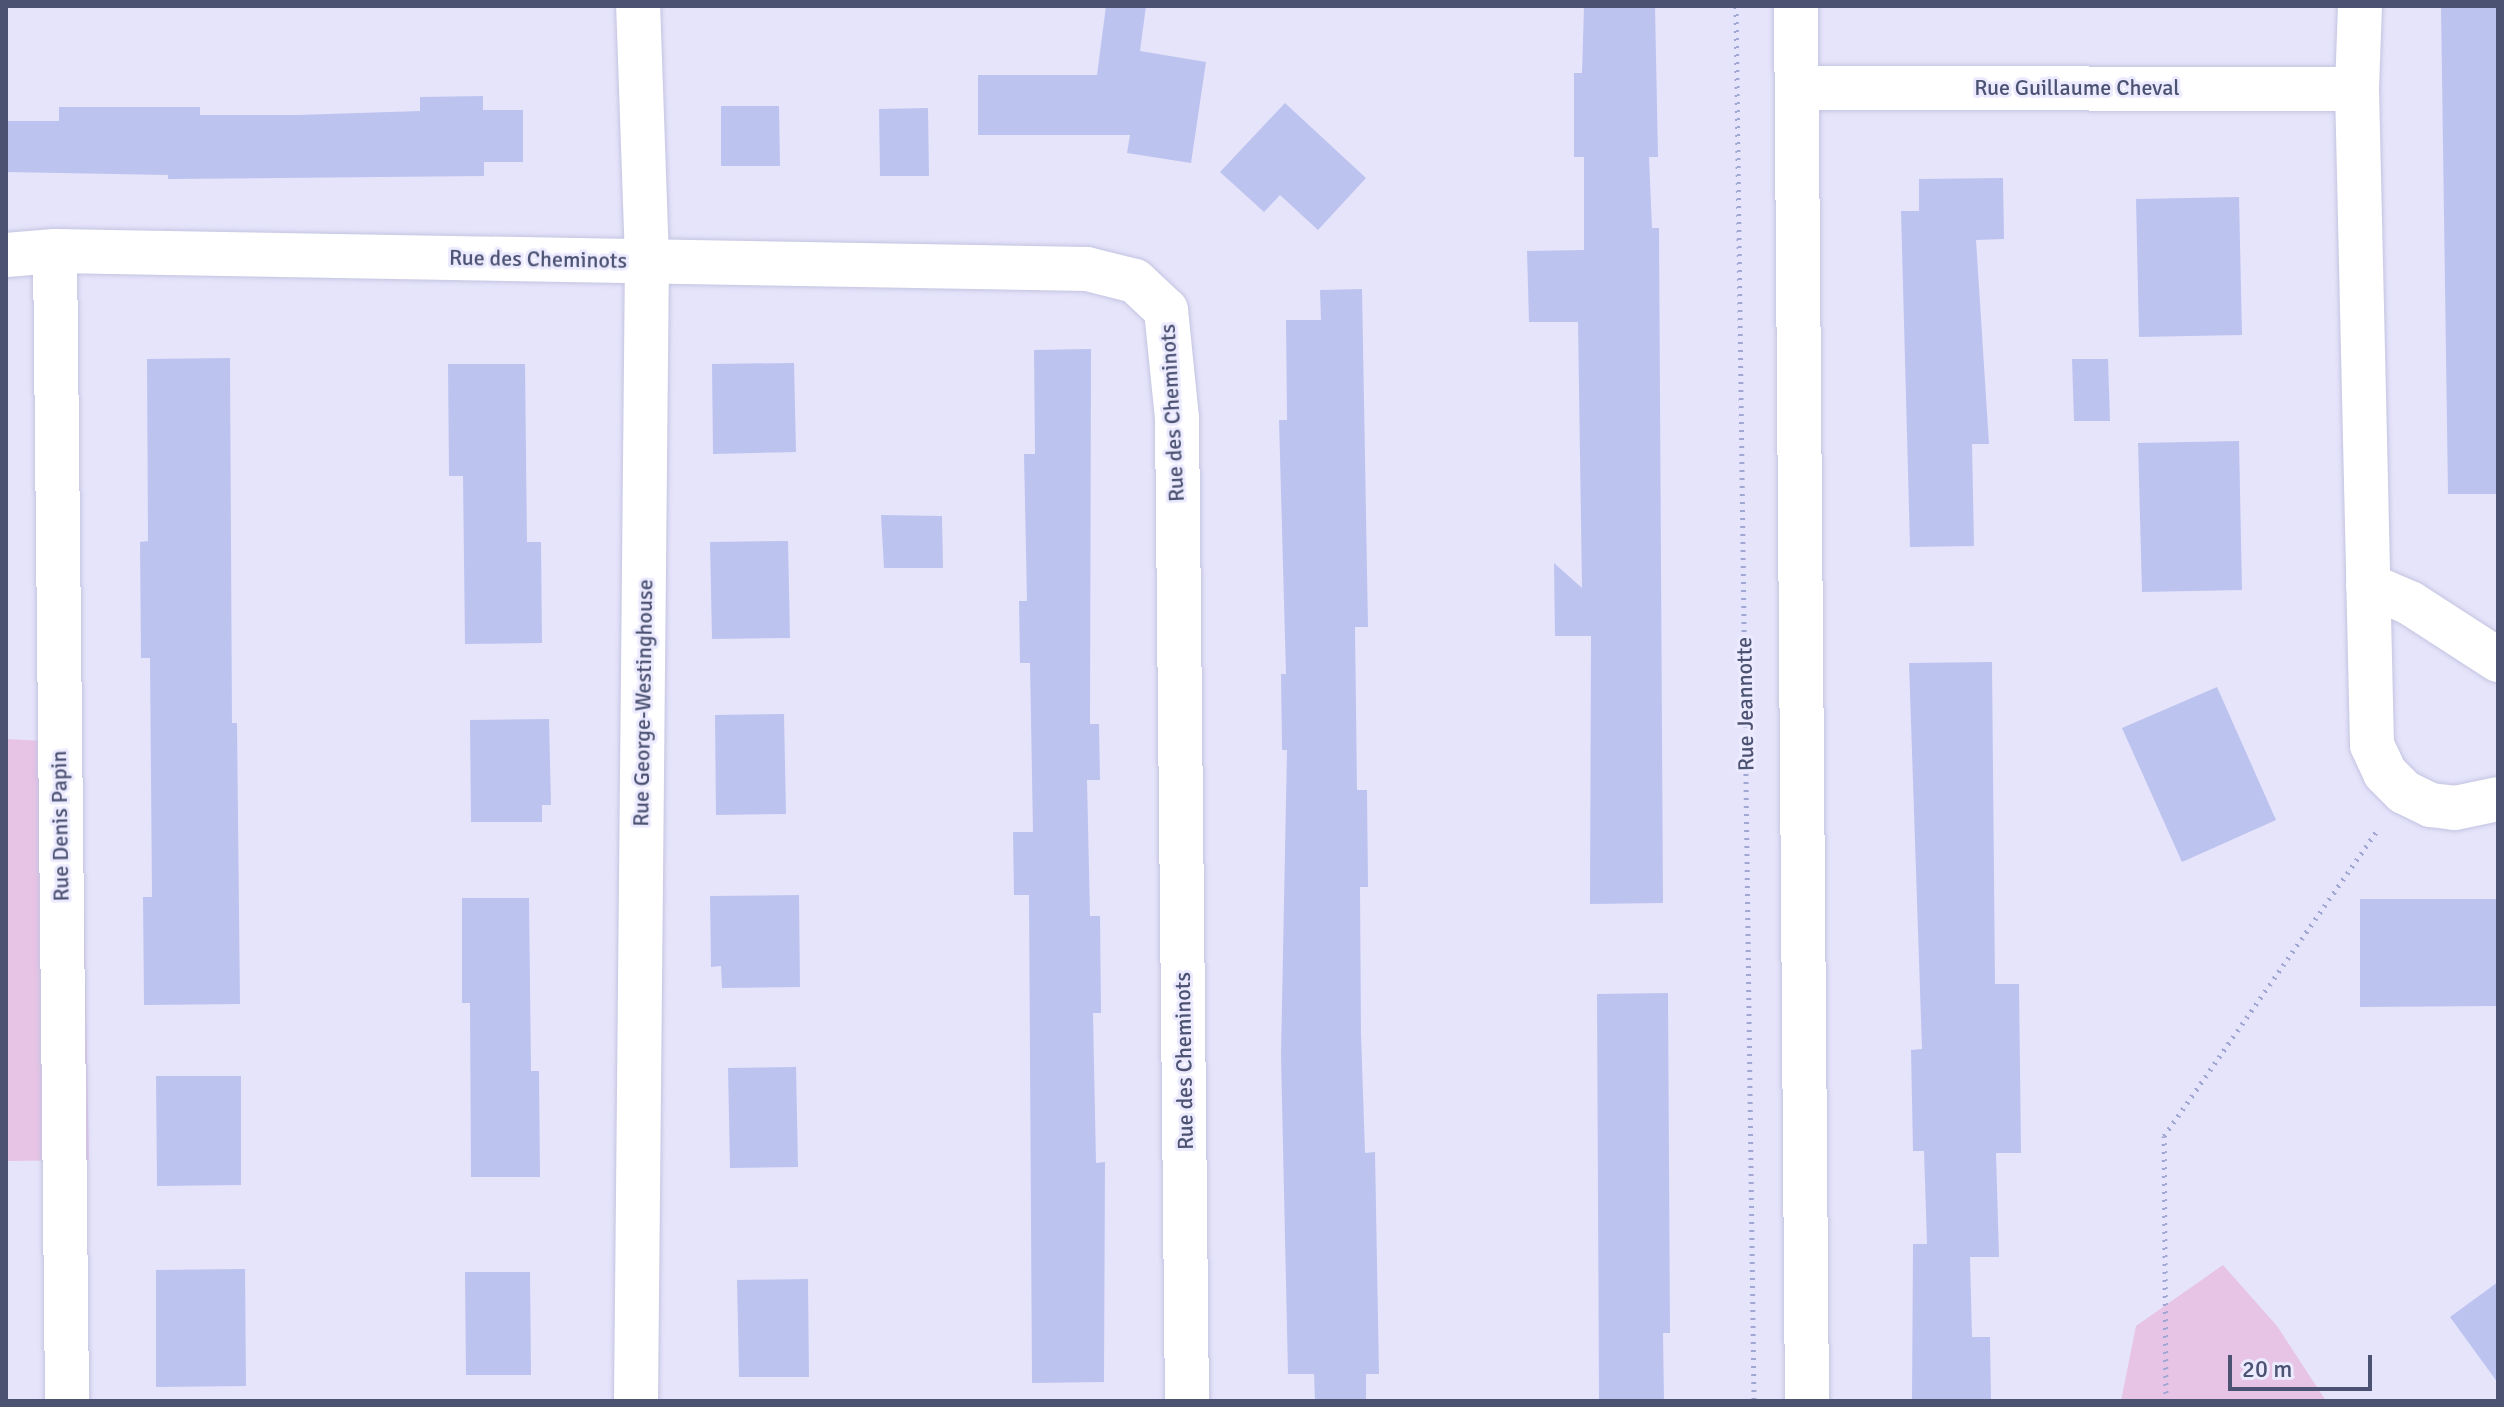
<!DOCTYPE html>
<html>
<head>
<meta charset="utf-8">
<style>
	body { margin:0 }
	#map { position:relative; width:2504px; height:1407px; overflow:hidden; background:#e6e4fb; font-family:Signika,sans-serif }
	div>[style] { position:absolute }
	.green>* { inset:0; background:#e7c3e5 }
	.building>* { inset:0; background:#bdc3ef }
	.path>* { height:5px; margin-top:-2.5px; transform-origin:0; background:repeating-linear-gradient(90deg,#a1a7d3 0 2px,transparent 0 8px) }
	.roads { filter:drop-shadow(0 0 2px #c3c4e1) drop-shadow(0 0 2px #c3c4e1) }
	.minor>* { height:44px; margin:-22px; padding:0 22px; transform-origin:22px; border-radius:22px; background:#fff }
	span { translate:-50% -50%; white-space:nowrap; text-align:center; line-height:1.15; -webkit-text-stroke:6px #eceafe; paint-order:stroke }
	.street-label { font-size:22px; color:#4b5272 }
	.frame { position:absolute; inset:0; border:8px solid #4b5272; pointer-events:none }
	.scale { position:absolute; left:2228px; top:1355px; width:144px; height:36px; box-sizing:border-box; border:4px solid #4b5272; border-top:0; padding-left:10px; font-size:24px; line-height:28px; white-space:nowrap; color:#4b5272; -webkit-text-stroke:6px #eceafe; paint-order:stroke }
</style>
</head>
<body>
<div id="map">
	<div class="green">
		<i style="clip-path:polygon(6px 739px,81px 743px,89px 1160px,6px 1161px)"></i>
		<i style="clip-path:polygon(2223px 1265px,2277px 1326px,2326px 1401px,2121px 1401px,2136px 1326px)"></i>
	</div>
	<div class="building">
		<i style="clip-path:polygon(1106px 6px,1146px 6px,1140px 51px,1206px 62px,1191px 163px,1127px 153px,1130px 135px,978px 135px,978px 75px,1097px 75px)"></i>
		<i style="clip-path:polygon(1584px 6px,1655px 6px,1658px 157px,1649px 157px,1652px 228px,1659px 228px,1663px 903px,1590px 904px,1591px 636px,1555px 636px,1554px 563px,1582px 588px,1578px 322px,1529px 322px,1527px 251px,1584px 250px,1584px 157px,1574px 157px,1574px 73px,1582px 73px)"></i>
		<i style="clip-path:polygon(2441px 6px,2498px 6px,2498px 494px,2448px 494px)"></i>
		<i style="clip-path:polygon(483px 96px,483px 110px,523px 110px,523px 162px,484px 162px,484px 176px,168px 179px,168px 175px,6px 172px,6px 121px,59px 121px,59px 107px,200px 107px,200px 115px,298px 115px,420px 111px,420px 97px)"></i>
		<i style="clip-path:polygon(1285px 103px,1366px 178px,1318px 230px,1280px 195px,1264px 212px,1220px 172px)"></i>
		<i style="clip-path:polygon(721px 106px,779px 106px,780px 166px,721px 166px)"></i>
		<i style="clip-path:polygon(928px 108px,929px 176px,880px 176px,879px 109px)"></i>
		<i style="clip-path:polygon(2003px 178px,2004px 239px,1976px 240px,1989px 444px,1972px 444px,1974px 546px,1910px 547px,1901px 211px,1919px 211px,1919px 179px)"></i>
		<i style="clip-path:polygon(2239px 197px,2242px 335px,2139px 337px,2136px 199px)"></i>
		<i style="clip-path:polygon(1362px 289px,1368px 627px,1355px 627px,1357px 790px,1367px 790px,1368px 887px,1360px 887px,1361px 1033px,1365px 1153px,1375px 1152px,1379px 1374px,1366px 1374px,1366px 1401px,1315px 1401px,1314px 1374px,1288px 1374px,1281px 1055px,1287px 750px,1282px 750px,1281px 674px,1286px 674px,1279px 420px,1287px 420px,1286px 320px,1321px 320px,1320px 290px)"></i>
		<i style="clip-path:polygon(1091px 349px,1090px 724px,1099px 724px,1100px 780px,1087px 780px,1090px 916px,1100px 916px,1101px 1013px,1093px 1013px,1096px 1163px,1105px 1162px,1104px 1382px,1032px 1383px,1029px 895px,1014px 895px,1013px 832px,1033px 832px,1030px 663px,1020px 663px,1019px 601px,1027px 601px,1024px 454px,1035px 454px,1034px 350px)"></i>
		<i style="clip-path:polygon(230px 358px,232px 723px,237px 723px,240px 1004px,144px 1005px,143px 897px,152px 897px,150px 658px,141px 658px,140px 542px,148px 541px,147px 359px)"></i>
		<i style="clip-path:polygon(2072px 359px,2108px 359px,2110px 421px,2074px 421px)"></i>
		<i style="clip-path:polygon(794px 363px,796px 452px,713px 454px,712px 364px)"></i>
		<i style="clip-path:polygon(448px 364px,525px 364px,527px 542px,541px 542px,542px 643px,465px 644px,463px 476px,449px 476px)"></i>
		<i style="clip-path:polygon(2239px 441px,2242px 590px,2142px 592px,2138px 443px)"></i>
		<i style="clip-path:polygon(881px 515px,942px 516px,943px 568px,884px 568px)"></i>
		<i style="clip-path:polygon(788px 541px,790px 638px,712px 639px,710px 542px)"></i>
		<i style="clip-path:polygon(1992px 662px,1995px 984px,2019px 984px,2021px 1153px,1996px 1153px,1999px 1257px,1970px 1257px,1972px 1337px,1990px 1337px,1991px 1401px,1912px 1401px,1913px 1244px,1927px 1244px,1924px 1151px,1913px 1151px,1911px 1050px,1922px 1049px,1909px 663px)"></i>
		<i style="clip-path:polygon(2217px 687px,2276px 820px,2182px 862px,2122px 728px)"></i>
		<i style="clip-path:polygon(784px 714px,786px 814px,716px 815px,715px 715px)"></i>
		<i style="clip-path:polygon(549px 719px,551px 805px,542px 805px,542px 822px,471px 822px,470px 720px)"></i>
		<i style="clip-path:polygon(799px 895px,800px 987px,722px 988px,721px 966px,711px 967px,710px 896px)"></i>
		<i style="clip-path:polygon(462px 898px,529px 898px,531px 1071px,539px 1071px,540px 1177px,471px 1177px,470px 1003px,462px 1003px)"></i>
		<i style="clip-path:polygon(2360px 899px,2498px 899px,2498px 1006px,2360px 1007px)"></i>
		<i style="clip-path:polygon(1668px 993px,1670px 1333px,1663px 1333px,1664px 1401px,1599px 1401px,1597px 994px)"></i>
		<i style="clip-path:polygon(796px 1067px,798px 1167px,730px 1168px,728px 1068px)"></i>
		<i style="clip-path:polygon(156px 1076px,241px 1076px,241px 1185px,157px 1186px)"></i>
		<i style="clip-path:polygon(245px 1269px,246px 1386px,156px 1387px,156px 1270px)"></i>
		<i style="clip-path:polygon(465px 1272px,530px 1272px,531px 1375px,466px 1375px)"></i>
		<i style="clip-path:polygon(808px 1279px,809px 1377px,739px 1377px,737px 1280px)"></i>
		<i style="clip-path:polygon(2498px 1282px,2498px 1383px,2450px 1317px)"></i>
	</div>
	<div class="path">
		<i style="left:1736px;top:6px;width:1395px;rotate:89.26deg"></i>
		<i style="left:2166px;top:1401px;width:265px;rotate:-90.4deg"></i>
		<i style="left:2164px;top:1136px;width:374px;rotate:-55.1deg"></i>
	</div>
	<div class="roads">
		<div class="minor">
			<i style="left:1796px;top:6px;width:1395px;rotate:89.55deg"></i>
			<i style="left:2360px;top:6px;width:83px;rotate:92.1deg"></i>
			<i style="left:2357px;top:89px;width:656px;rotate:88.69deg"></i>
			<i style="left:2372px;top:745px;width:31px;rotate:65deg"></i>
			<i style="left:2385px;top:773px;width:27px;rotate:45deg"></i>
			<i style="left:2404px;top:792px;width:30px;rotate:26deg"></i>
			<i style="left:2431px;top:805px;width:24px;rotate:7deg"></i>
			<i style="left:2455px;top:808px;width:44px;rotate:-11.8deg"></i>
			<i style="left:1797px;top:88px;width:560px;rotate:0.1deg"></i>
			<i style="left:55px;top:251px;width:1150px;rotate:89.4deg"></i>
			<i style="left:6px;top:255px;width:49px;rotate:-4.7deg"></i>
			<i style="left:55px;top:251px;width:1032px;rotate:1deg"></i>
			<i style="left:1087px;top:269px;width:49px;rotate:14deg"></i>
			<i style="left:1135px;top:281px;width:42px;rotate:43.1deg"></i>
			<i style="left:1166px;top:310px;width:109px;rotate:84.2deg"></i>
			<i style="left:1177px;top:418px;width:983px;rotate:89.42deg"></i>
			<i style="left:2368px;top:585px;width:46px;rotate:23.2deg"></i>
			<i style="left:2410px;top:603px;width:105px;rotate:32.9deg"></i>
			<i style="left:636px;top:1401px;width:1141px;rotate:-89.45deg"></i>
			<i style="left:647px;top:260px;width:254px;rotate:-92deg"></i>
		</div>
	</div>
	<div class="street-label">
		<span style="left:2077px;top:88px">Rue Guillaume Cheval</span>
		<span style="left:538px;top:259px;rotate:1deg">Rue des Cheminots</span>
		<span style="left:1172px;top:413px;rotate:-93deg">Rue des Cheminots</span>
		<span style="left:643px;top:703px;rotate:-89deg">Rue George-Westinghouse</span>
		<span style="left:1745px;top:704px;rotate:-91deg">Rue Jeannotte</span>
		<span style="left:60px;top:826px;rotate:-91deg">Rue Denis Papin</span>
		<span style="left:1184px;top:1061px;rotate:-91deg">Rue des Cheminots</span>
	</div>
	<div class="frame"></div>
	<div class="scale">20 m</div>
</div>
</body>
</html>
